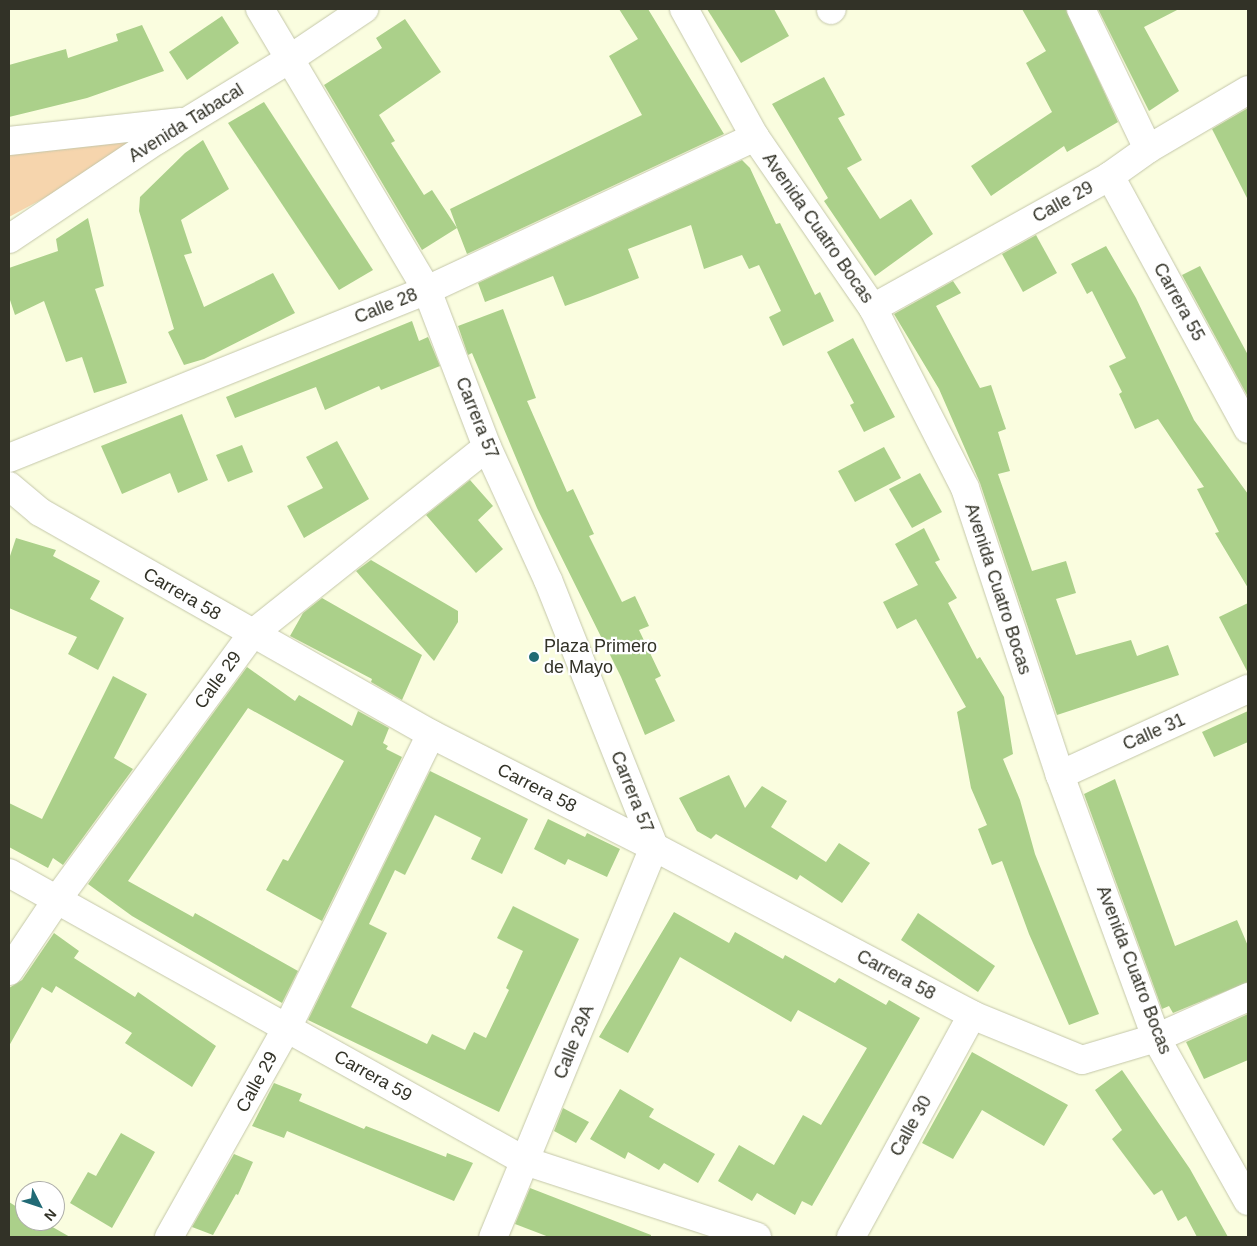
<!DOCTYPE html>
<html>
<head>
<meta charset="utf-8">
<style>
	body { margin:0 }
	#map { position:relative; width:1257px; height:1246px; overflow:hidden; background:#fafddf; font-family:Helvetica,sans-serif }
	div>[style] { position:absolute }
	.green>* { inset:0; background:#f6d5ad }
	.building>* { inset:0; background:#abd08a }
	.roads { filter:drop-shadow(0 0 1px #c4c7aa) drop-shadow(0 0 1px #c4c7aa) }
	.minor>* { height:28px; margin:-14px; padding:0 14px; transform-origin:14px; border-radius:14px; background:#fff }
	.dots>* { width:14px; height:14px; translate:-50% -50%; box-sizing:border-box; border:2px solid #fff; border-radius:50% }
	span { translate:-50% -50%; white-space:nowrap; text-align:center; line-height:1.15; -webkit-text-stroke:4.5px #fff; paint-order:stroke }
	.street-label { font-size:18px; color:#323227 }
	.poi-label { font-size:18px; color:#323227 }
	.left { translate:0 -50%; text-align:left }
	.frame { position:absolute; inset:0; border:10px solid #323227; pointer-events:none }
	.north { position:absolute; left:15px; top:1181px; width:50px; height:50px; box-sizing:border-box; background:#fff; border:1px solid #adada9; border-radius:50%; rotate:131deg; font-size:14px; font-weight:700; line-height:20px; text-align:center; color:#323227 }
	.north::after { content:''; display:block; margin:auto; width:18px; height:22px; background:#216a75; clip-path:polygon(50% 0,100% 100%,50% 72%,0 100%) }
</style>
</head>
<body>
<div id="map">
	<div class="green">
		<i style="clip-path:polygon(156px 138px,9px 217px,9px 153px)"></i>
	</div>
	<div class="building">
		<i style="clip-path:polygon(619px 9px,648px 9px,724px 134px,467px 254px,457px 228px,422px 250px,324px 85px,382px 48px,376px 38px,405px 19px,441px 72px,379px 115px,395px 141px,391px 143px,424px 195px,432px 190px,457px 228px,450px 209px,642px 115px,609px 56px,638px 39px)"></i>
		<i style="clip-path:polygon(707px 9px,774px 9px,789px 36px,741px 63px)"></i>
		<i style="clip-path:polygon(1022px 9px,1066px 9px,1118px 122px,1067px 152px,1064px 146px,991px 196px,971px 166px,1052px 112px,1026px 63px,1046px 51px)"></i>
		<i style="clip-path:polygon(1098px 9px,1179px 9px,1144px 27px,1179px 91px,1149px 111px)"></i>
		<i style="clip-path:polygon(222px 16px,239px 43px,187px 80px,169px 52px)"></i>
		<i style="clip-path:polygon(142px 25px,164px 71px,87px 98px,9px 117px,9px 65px,66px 49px,68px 58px,118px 41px,116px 34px)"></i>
		<i style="clip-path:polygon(824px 77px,845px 115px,838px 118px,862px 160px,847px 168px,880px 219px,911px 199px,933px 234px,875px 276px,824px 201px,828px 198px,772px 104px)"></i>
		<i style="clip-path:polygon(264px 102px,373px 270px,339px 290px,228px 123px)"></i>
		<i style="clip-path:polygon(1248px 108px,1248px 200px,1212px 129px)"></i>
		<i style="clip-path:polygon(203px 140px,229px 189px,181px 220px,192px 253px,184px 255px,204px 307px,273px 273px,295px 313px,204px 359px,184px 365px,168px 332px,174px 329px,139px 211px,140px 197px,185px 153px)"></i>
		<i style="clip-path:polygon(742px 160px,750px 168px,776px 224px,780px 223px,815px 295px,820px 292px,834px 321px,783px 346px,769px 317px,781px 311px,759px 265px,749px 269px,742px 255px,704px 269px,691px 225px,628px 249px,639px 278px,590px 297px,565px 306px,553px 276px,485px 302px,478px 283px)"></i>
		<i style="clip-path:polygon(88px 218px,104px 286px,95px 289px,127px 383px,94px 393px,82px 357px,66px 362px,44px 301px,15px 315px,9px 297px,9px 268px,58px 251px,56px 239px)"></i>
		<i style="clip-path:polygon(1036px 235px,1057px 273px,1023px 292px,1002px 254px)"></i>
		<i style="clip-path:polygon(1106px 246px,1136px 298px,1194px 420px,1248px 494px,1248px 588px,1215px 533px,1219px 532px,1197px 489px,1204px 487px,1158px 419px,1135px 429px,1119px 394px,1122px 392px,1109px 366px,1126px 358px,1092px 291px,1087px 294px,1071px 264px)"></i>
		<i style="clip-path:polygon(1200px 266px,1248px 355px,1248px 397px,1182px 275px)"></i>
		<i style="clip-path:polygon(953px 281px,961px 293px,936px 306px,980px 388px,991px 385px,1006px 429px,998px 432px,1010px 471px,998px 474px,1032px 571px,1066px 561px,1076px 593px,1056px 599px,1076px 655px,1131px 640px,1137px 656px,1168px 645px,1179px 675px,1057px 715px,980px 483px,939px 389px,894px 314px)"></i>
		<i style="clip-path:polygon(503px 309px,536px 398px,527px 401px,567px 492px,573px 489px,594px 534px,589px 536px,622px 602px,635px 596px,649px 626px,639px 630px,661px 676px,655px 679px,675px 721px,645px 735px,621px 677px,537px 508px,472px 353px,468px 355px,458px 326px)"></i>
		<i style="clip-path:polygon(412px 321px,419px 341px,428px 337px,440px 366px,381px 390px,379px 386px,325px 410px,316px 387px,235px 418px,226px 397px)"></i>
		<i style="clip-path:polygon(853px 338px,895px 417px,864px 432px,850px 405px,854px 403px,827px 352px)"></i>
		<i style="clip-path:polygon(182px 414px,208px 480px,178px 493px,170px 473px,122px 494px,101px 446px)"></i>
		<i style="clip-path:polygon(337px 441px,369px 499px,304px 538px,287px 506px,323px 488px,306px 457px)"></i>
		<i style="clip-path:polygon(242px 445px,253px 472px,228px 482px,216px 455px)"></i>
		<i style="clip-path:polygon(884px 447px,901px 478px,855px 502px,838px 471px)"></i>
		<i style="clip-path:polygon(920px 473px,942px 512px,912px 528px,889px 489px)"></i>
		<i style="clip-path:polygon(470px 480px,493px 506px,478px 520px,503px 549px,476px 573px,426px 515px)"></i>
		<i style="clip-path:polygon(924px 528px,940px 560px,935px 562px,957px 598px,948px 603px,977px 659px,980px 657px,1004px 697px,1013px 754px,1003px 759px,1020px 800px,1035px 854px,1099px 1014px,1069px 1025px,1029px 934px,1002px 861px,992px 865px,978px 829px,987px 825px,971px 788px,957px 712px,966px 707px,916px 619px,897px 629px,883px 602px,918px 585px,895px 544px)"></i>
		<i style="clip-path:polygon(16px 538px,56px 550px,53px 556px,100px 581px,90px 599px,124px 618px,98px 670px,68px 654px,77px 637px,9px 608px,9px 559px)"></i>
		<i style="clip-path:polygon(371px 560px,458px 611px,458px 622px,434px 661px,356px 571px)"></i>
		<i style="clip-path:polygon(322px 598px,422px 655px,402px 700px,371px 682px,372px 679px,290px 636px,303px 613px)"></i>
		<i style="clip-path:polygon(1248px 603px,1248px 673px,1219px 617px)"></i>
		<i style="clip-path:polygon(247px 667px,295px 701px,299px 695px,352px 726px,358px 711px,389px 728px,383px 743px,388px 746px,386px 749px,402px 757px,322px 921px,266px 890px,283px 859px,288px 861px,344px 761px,248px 708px,128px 881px,193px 917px,195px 913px,298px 971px,282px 1003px,132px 916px,88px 884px)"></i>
		<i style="clip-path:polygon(113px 676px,147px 694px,114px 758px,133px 769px,63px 865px,53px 858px,48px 868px,9px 847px,9px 803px,42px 819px)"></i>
		<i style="clip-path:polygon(1248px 711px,1248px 742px,1214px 757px,1202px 732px)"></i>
		<i style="clip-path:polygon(430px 771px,528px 819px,502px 874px,471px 859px,481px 838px,435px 815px,405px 875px,395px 870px,369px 924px,387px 933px,351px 1007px,427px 1044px,432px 1034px,465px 1050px,474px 1032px,486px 1038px,509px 990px,506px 988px,523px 951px,497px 938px,513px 906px,579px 939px,499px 1112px,308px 1020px)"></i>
		<i style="clip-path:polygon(729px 775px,745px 808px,762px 786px,787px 801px,771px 827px,826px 862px,839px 843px,870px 863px,842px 903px,800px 875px,797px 880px,716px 834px,711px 839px,697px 831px,679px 798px)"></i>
		<i style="clip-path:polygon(1115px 779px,1175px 946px,1237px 920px,1248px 946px,1248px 982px,1173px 1013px,1169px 1006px,1162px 1009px,1084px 794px)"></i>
		<i style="clip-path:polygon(548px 819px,585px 837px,587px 833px,620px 849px,607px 877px,568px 859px,565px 865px,534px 849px)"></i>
		<i style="clip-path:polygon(674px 912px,729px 943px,735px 932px,783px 959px,785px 955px,835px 983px,839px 978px,886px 1005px,889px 1000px,920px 1018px,812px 1206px,802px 1201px,795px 1215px,757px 1193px,752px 1201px,718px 1181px,739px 1145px,774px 1165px,803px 1115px,821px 1125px,867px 1048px,798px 1010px,791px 1022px,680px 957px,628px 1053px,599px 1037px)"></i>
		<i style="clip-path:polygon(918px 913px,995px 966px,978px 992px,901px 940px)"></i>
		<i style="clip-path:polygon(54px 933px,79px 951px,74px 958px,135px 997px,138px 992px,216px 1046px,192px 1087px,125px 1043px,132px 1033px,56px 986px,52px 993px,42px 987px,9px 1046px,9px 988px,22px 980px)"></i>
		<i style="clip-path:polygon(1248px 1014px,1248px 1060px,1204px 1079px,1186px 1042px)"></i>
		<i style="clip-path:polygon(972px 1052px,1068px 1105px,1044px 1146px,982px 1110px,953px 1159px,922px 1143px)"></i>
		<i style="clip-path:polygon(1122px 1070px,1190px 1169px,1228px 1237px,1197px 1237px,1186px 1216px,1178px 1221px,1162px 1190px,1154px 1195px,1112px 1139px,1122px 1130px,1095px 1090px)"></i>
		<i style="clip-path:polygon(274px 1083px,302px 1094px,299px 1101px,364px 1129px,366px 1126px,446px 1157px,447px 1153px,473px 1163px,454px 1201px,287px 1131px,284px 1138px,252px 1126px)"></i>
		<i style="clip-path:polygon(620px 1089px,654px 1109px,649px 1117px,715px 1154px,698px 1183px,664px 1163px,659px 1170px,628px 1152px,625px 1159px,590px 1139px)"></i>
		<i style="clip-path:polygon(563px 1108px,589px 1122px,576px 1143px,554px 1131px)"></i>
		<i style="clip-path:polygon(121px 1133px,155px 1152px,112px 1228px,70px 1203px,88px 1172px,96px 1176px)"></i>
		<i style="clip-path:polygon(234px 1154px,253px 1162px,238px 1195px,236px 1194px,213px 1235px,192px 1227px)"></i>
		<i style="clip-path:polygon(530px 1188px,651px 1235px,651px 1237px,549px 1237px,515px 1224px)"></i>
		<i style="clip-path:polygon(9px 1202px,25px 1212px,25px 1221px,42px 1221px,70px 1237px,9px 1237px)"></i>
	</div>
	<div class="roads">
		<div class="minor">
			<i style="left:260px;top:9px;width:327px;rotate:59.3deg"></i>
			<i style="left:427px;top:290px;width:168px;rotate:69.1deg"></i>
			<i style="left:487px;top:447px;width:146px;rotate:65.4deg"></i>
			<i style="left:548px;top:580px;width:287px;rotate:68.3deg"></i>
			<i style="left:654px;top:847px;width:422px;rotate:112.4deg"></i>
			<i style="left:684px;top:9px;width:146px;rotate:61deg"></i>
			<i style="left:755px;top:137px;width:208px;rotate:55.4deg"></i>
			<i style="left:873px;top:308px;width:202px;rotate:62.9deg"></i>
			<i style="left:965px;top:488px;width:302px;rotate:71.7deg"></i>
			<i style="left:1060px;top:775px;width:280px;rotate:69.9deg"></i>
			<i style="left:1156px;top:1038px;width:187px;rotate:60.6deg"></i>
			<i style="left:1081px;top:9px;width:155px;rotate:64.4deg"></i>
			<i style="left:831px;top:10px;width:1px;rotate:-45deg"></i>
			<i style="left:9px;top:141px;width:173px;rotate:-6.3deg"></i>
			<i style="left:1110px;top:176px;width:288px;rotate:61.4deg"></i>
			<i style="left:9px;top:239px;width:178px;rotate:-33.8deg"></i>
			<i style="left:157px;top:140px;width:153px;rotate:-31.4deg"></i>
			<i style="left:288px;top:60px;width:92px;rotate:-33.9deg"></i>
			<i style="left:873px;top:308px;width:271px;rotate:-29.1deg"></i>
			<i style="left:1110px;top:176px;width:47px;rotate:-35.4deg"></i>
			<i style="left:1148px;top:149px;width:116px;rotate:-30.5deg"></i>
			<i style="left:9px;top:458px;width:450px;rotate:-21.9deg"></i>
			<i style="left:427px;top:290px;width:362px;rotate:-25deg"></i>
			<i style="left:9px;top:486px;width:40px;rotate:40deg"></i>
			<i style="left:40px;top:512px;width:450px;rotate:29.6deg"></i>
			<i style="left:431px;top:734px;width:250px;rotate:26.9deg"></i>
			<i style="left:654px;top:847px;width:360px;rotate:27.8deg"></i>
			<i style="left:972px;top:1015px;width:119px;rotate:22.2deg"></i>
			<i style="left:1082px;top:1060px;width:77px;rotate:-16.6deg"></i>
			<i style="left:1156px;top:1038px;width:101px;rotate:-24deg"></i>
			<i style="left:1060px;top:775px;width:207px;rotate:-24.6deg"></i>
			<i style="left:9px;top:873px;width:591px;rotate:29.17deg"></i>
			<i style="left:525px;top:1161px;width:244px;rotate:18.1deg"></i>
			<i style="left:9px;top:971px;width:84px;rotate:-56.1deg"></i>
			<i style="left:56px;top:901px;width:331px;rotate:-53.7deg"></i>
			<i style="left:252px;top:634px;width:300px;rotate:-38.5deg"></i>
			<i style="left:169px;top:1237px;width:240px;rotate:-60.6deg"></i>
			<i style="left:287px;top:1028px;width:327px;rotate:-63.9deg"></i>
			<i style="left:851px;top:1237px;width:253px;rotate:-61.4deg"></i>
		</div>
	</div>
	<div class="dots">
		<i style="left:534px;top:657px;background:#216a75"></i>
	</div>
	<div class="street-label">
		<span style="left:186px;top:123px;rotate:-32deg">Avenida Tabacal</span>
		<span style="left:1063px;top:202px;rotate:-29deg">Calle 29</span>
		<span style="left:818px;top:228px;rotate:55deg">Avenida Cuatro Bocas</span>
		<span style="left:1179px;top:302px;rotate:61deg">Carrera 55</span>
		<span style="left:386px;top:306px;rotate:-22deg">Calle 28</span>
		<span style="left:477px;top:418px;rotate:68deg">Carrera 57</span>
		<span style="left:998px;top:589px;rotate:72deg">Avenida Cuatro Bocas</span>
		<span style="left:182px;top:594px;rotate:30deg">Carrera 58</span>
		<span style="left:218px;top:680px;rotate:-54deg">Calle 29</span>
		<span style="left:1154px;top:732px;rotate:-24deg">Calle 31</span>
		<span style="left:537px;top:788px;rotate:27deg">Carrera 58</span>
		<span style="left:632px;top:792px;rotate:68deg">Carrera 57</span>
		<span style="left:1134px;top:970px;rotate:69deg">Avenida Cuatro Bocas</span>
		<span style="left:896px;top:975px;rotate:28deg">Carrera 58</span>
		<span style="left:574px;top:1042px;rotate:-68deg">Calle 29A</span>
		<span style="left:373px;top:1076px;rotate:29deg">Carrera 59</span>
		<span style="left:257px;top:1082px;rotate:-61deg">Calle 29</span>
		<span style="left:911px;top:1126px;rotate:-61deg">Calle 30</span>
	</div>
	<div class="poi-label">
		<span class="left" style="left:544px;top:657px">Plaza Primero<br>de Mayo</span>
	</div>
	<div class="frame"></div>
	<div class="north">N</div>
</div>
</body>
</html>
